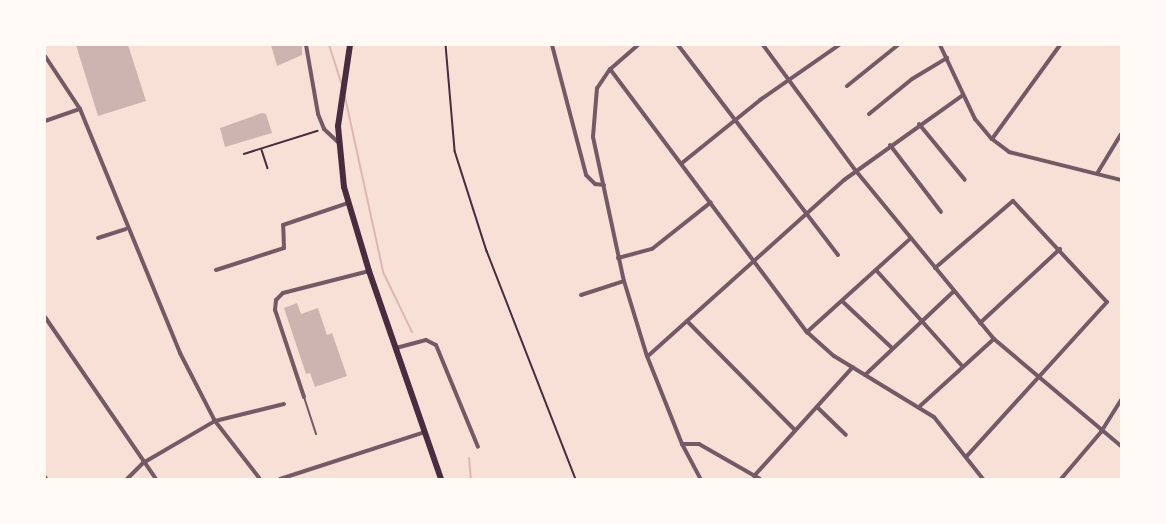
<!DOCTYPE html>
<html>
<head>
<meta charset="utf-8">
<style>
	body { margin:0 }
	#map { position:relative; width:1166px; height:524px; overflow:hidden; background:#f7e1d7; font-family:"Noto Serif",serif }
	div>[style] { position:absolute }
	.stream>* { height:2px; margin:-1px; padding:0 1px; transform-origin:1px; border-radius:1px; background:#dcb8b0 }
	.building>* { inset:0; background:#ccb4b1 }
	.path>* { height:1.5px; margin:-0.75px; padding:0 0.75px; transform-origin:0.75px; border-radius:0.75px; background:#4a2c40 }
	.service>* { height:2px; margin:-1px; padding:0 1px; transform-origin:1px; border-radius:1px; background:#755966 }
	.minor>* { height:4px; margin:-2px; padding:0 2px; transform-origin:2px; border-radius:2px; background:#755966 }
	.secondary>* { height:6px; margin:-3px; padding:0 3px; transform-origin:3px; border-radius:3px; background:#4a2c40 }
	span { translate:-50% -50%; white-space:nowrap; text-align:center; line-height:1.15; -webkit-text-stroke:5px #fffaf5; paint-order:stroke }
	.frame { position:absolute; inset:0; border:46px solid #fffaf5; pointer-events:none }
</style>
</head>
<body>
<div id="map">
	<div class="stream">
		<i style="left:329px;top:45px;width:42px;rotate:72deg"></i>
		<i style="left:345px;top:97px;width:179px;rotate:77.7deg"></i>
		<i style="left:383px;top:272px;width:67px;rotate:64.2deg"></i>
		<i style="left:469px;top:458px;width:21px;rotate:85deg"></i>
	</div>
	<div class="building">
		<i style="clip-path:polygon(76px 45px,128px 45px,146px 101px,98px 116px)"></i>
		<i style="clip-path:polygon(271px 45px,302px 45px,302px 55px,277px 66px)"></i>
		<i style="clip-path:polygon(262px 113px,266px 114px,272px 133px,225px 147px,220px 128px)"></i>
		<i style="clip-path:polygon(297px 303px,301px 314px,318px 308px,327px 335px,332px 333px,347px 376px,315px 387px,310px 373px,306px 374px,284px 308px)"></i>
	</div>
	<div class="path">
		<i style="left:446px;top:45px;width:106px;rotate:85.1deg"></i>
		<i style="left:455px;top:151px;width:105px;rotate:72.3deg"></i>
		<i style="left:487px;top:251px;width:245px;rotate:68.7deg"></i>
		<i style="left:262px;top:150px;width:19px;rotate:72deg"></i>
		<i style="left:244px;top:154px;width:77px;rotate:-17.5deg"></i>
	</div>
	<div class="service">
		<i style="left:304px;top:397px;width:39px;rotate:72deg"></i>
	</div>
	<div class="minor">
		<i style="left:306px;top:45px;width:70px;rotate:80.1deg"></i>
		<i style="left:318px;top:114px;width:16px;rotate:68deg"></i>
		<i style="left:324px;top:129px;width:19px;rotate:43deg"></i>
		<i style="left:552px;top:45px;width:134px;rotate:75.3deg"></i>
		<i style="left:586px;top:175px;width:13px;rotate:45deg"></i>
		<i style="left:595px;top:184px;width:9px;rotate:6deg"></i>
		<i style="left:638px;top:45px;width:37px;rotate:139deg"></i>
		<i style="left:610px;top:69px;width:23px;rotate:124deg"></i>
		<i style="left:597px;top:88px;width:49px;rotate:94.7deg"></i>
		<i style="left:593px;top:137px;width:147px;rotate:77.9deg"></i>
		<i style="left:624px;top:281px;width:78px;rotate:73deg"></i>
		<i style="left:647px;top:356px;width:95px;rotate:68.3deg"></i>
		<i style="left:682px;top:444px;width:40px;rotate:62deg"></i>
		<i style="left:678px;top:45px;width:264px;rotate:52.7deg"></i>
		<i style="left:763px;top:45px;width:157px;rotate:53.6deg"></i>
		<i style="left:856px;top:171px;width:217px;rotate:50.6deg"></i>
		<i style="left:994px;top:339px;width:166px;rotate:40.1deg"></i>
		<i style="left:940px;top:45px;width:82px;rotate:64.7deg"></i>
		<i style="left:975px;top:119px;width:26px;rotate:50deg"></i>
		<i style="left:992px;top:139px;width:21px;rotate:37deg"></i>
		<i style="left:1009px;top:152px;width:115px;rotate:14deg"></i>
		<i style="left:45px;top:56px;width:64px;rotate:56.6deg"></i>
		<i style="left:80px;top:109px;width:264px;rotate:67.7deg"></i>
		<i style="left:180px;top:353px;width:76px;rotate:62.8deg"></i>
		<i style="left:215px;top:421px;width:73px;rotate:52.2deg"></i>
		<i style="left:610px;top:69px;width:329px;rotate:53.2deg"></i>
		<i style="left:807px;top:332px;width:36px;rotate:42deg"></i>
		<i style="left:834px;top:356px;width:117px;rotate:31.4deg"></i>
		<i style="left:934px;top:417px;width:79px;rotate:51.7deg"></i>
		<i style="left:847px;top:86px;width:65px;rotate:-38.8deg"></i>
		<i style="left:869px;top:114px;width:55px;rotate:-39.1deg"></i>
		<i style="left:912px;top:79px;width:41px;rotate:-31deg"></i>
		<i style="left:45px;top:121px;width:37px;rotate:-19deg"></i>
		<i style="left:919px;top:124px;width:72px;rotate:50.6deg"></i>
		<i style="left:992px;top:139px;width:116px;rotate:-54.1deg"></i>
		<i style="left:890px;top:145px;width:84px;rotate:52.7deg"></i>
		<i style="left:682px;top:163px;width:100px;rotate:-38.9deg"></i>
		<i style="left:760px;top:100px;width:96px;rotate:-34.8deg"></i>
		<i style="left:1098px;top:172px;width:44px;rotate:-58.8deg"></i>
		<i style="left:98px;top:238px;width:29px;rotate:-18deg"></i>
		<i style="left:618px;top:258px;width:35px;rotate:-15deg"></i>
		<i style="left:652px;top:249px;width:75px;rotate:-38.5deg"></i>
		<i style="left:935px;top:268px;width:103px;rotate:-40.7deg"></i>
		<i style="left:1013px;top:201px;width:138px;rotate:47.1deg"></i>
		<i style="left:1107px;top:302px;width:208px;rotate:132.3deg"></i>
		<i style="left:216px;top:270px;width:71px;rotate:-17.9deg"></i>
		<i style="left:284px;top:248px;width:23px;rotate:-92deg"></i>
		<i style="left:283px;top:225px;width:69px;rotate:-18.7deg"></i>
		<i style="left:876px;top:270px;width:130px;rotate:48.1deg"></i>
		<i style="left:581px;top:295px;width:45px;rotate:-18deg"></i>
		<i style="left:842px;top:301px;width:69px;rotate:43.2deg"></i>
		<i style="left:45px;top:317px;width:196px;rotate:55.6deg"></i>
		<i style="left:687px;top:321px;width:153px;rotate:45.3deg"></i>
		<i style="left:980px;top:323px;width:109px;rotate:-42.8deg"></i>
		<i style="left:807px;top:332px;width:140px;rotate:-42.1deg"></i>
		<i style="left:396px;top:348px;width:31px;rotate:-15deg"></i>
		<i style="left:426px;top:340px;width:11px;rotate:27deg"></i>
		<i style="left:436px;top:345px;width:110px;rotate:67.6deg"></i>
		<i style="left:648px;top:356px;width:263px;rotate:-41.9deg"></i>
		<i style="left:844px;top:180px;width:146px;rotate:-35.5deg"></i>
		<i style="left:865px;top:375px;width:122px;rotate:-43.3deg"></i>
		<i style="left:304px;top:397px;width:92px;rotate:-108.4deg"></i>
		<i style="left:275px;top:310px;width:10px;rotate:-84deg"></i>
		<i style="left:276px;top:300px;width:10px;rotate:-45deg"></i>
		<i style="left:283px;top:293px;width:89px;rotate:-14.3deg"></i>
		<i style="left:920px;top:406px;width:100px;rotate:-42.2deg"></i>
		<i style="left:817px;top:407px;width:40px;rotate:44deg"></i>
		<i style="left:682px;top:444px;width:17px"></i>
		<i style="left:699px;top:444px;width:70px;rotate:29.8deg"></i>
		<i style="left:754px;top:476px;width:147px;rotate:-47.8deg"></i>
		<i style="left:45px;top:477px;width:2px;rotate:63deg"></i>
		<i style="left:127px;top:479px;width:23px;rotate:-45deg"></i>
		<i style="left:143px;top:463px;width:83px;rotate:-30.3deg"></i>
		<i style="left:215px;top:421px;width:71px;rotate:-13.8deg"></i>
		<i style="left:280px;top:479px;width:152px;rotate:-18deg"></i>
		<i style="left:1061px;top:479px;width:62px;rotate:-49.6deg"></i>
		<i style="left:1101px;top:432px;width:38px;rotate:-58deg"></i>
	</div>
	<div class="secondary">
		<i style="left:350px;top:45px;width:82px;rotate:98.4deg"></i>
		<i style="left:338px;top:126px;width:61px;rotate:84.4deg"></i>
		<i style="left:344px;top:187px;width:88px;rotate:73.4deg"></i>
		<i style="left:369px;top:271px;width:220px;rotate:70.9deg"></i>
	</div>
	<div class="frame"></div>
</div>
</body>
</html>
